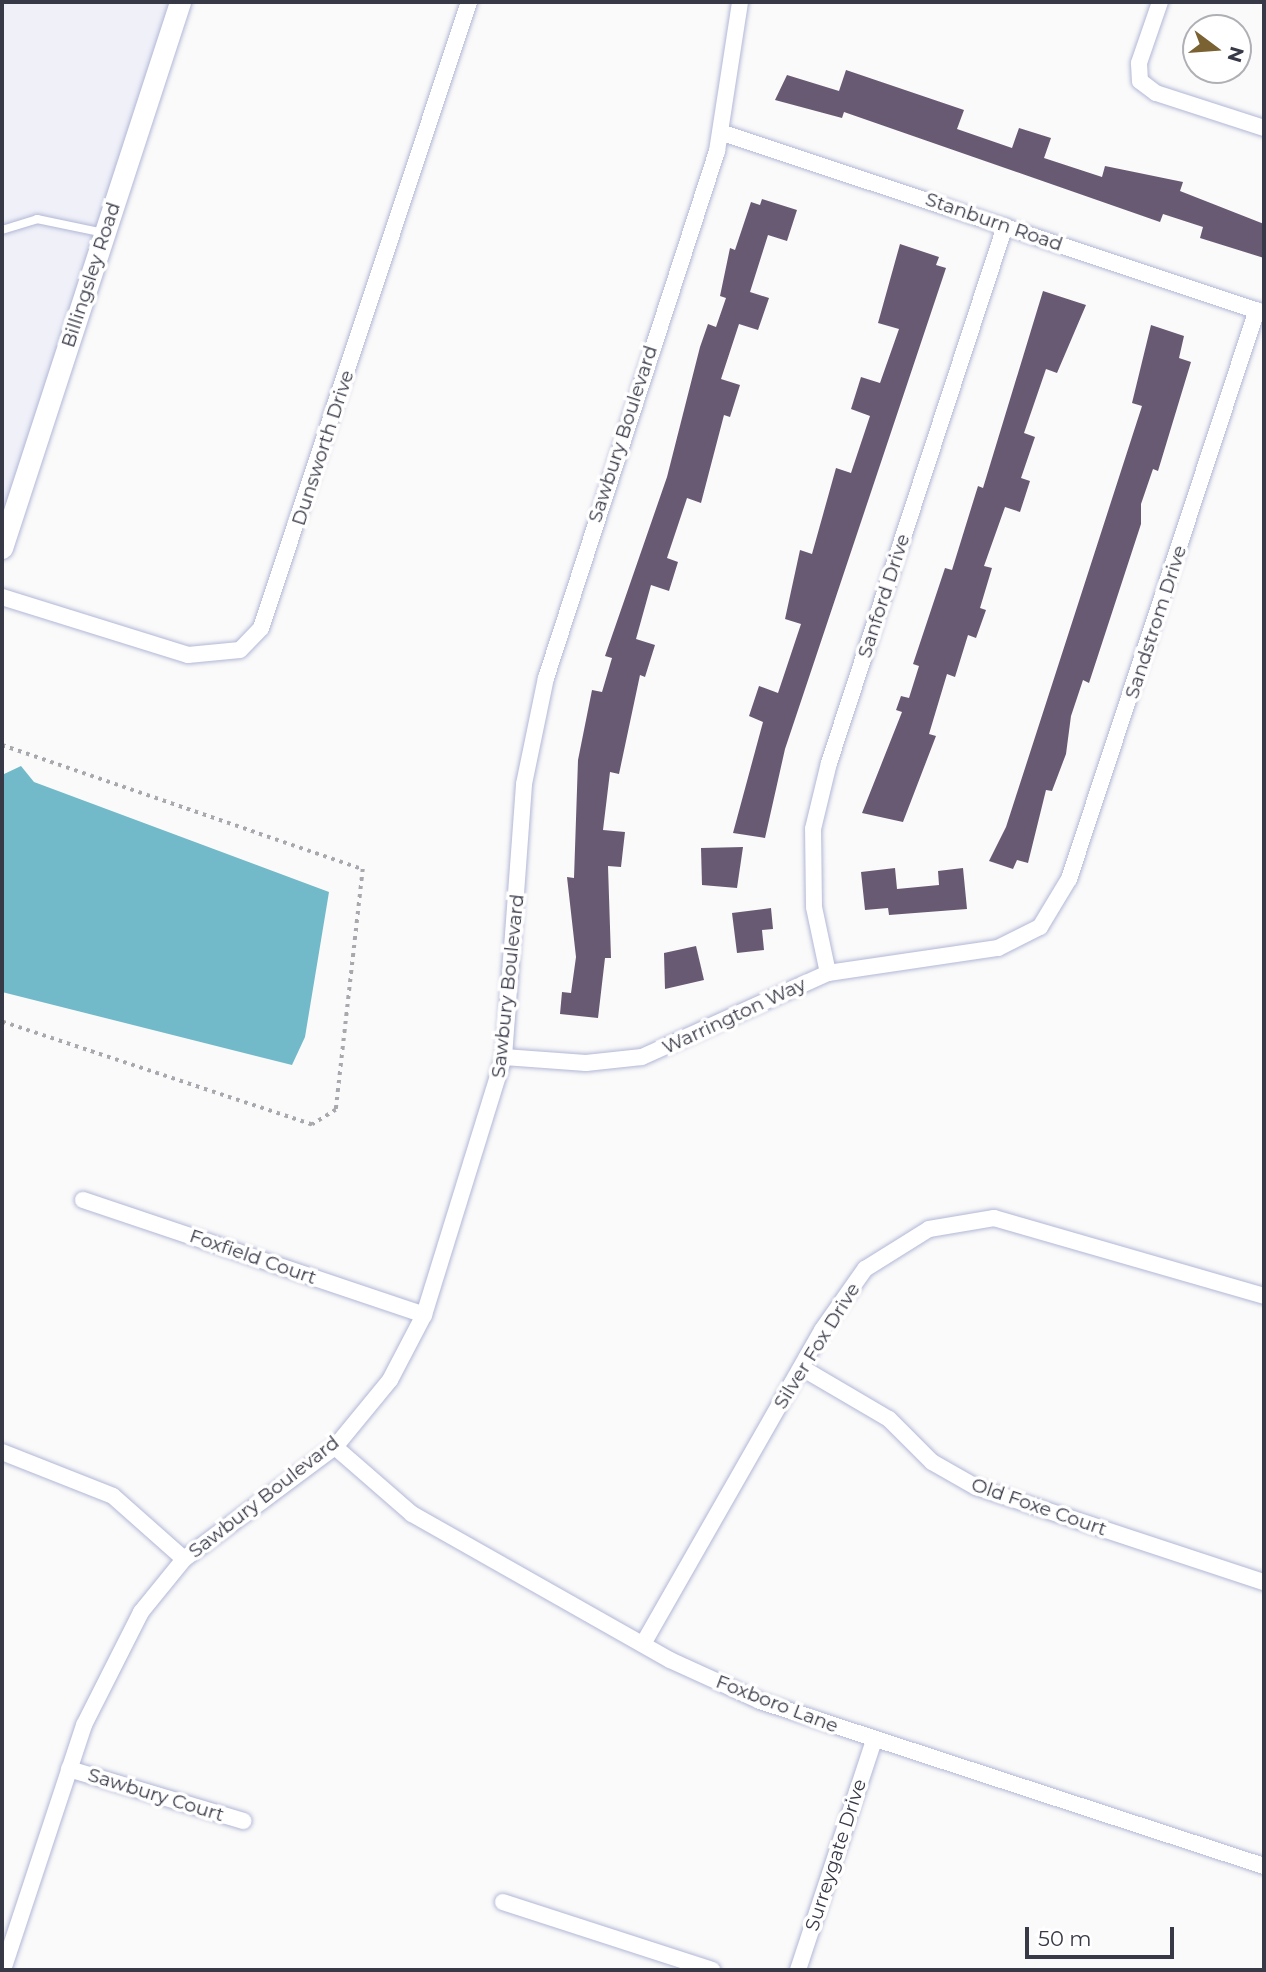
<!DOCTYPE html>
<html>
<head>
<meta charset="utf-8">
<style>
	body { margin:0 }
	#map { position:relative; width:1266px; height:1972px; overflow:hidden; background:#fafafa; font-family:Montserrat,sans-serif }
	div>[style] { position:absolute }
	.built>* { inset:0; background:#eff0f8 }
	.water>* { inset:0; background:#72bac9 }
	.building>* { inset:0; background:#695a73 }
	.path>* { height:3.5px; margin-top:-1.75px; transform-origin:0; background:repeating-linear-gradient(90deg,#a8a9ae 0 3.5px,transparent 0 8.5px) }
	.roads { filter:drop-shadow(0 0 2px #b2b7d6) drop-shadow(0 0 2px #b2b7d6) }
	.service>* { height:8px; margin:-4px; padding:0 4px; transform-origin:4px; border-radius:4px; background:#fff }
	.minor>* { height:16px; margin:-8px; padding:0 8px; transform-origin:8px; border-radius:8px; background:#fff }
	.tertiary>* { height:21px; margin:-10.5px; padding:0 10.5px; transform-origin:10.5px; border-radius:10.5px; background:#fff }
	span { translate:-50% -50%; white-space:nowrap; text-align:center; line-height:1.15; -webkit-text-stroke:7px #fff; paint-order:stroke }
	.street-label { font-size:19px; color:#373946 }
	.frame { position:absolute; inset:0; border:4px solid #373946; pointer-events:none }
	.north { position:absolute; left:1182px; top:14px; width:70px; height:70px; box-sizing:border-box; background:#fff; border:2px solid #afb0b5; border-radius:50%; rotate:106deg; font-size:19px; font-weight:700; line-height:28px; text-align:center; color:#373946 }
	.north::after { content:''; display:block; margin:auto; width:24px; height:32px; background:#7b6233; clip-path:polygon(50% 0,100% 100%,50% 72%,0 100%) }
	.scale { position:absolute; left:1025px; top:1927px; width:149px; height:32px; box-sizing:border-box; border:4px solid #373946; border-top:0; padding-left:9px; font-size:21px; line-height:24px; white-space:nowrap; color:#373946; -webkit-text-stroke:5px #fff; paint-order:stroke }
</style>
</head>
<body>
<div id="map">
	<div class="built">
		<i style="clip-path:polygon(2px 2px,180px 2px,2px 548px)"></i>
	</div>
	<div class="water">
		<i style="clip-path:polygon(21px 766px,34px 782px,329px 892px,305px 1037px,292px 1065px,2px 992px,2px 775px)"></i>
	</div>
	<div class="building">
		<i style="clip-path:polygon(846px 70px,964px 110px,957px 129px,1012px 148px,1019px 128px,1051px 138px,1044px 158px,1102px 177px,1105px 166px,1183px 182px,1180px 191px,1264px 224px,1264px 258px,1200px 238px,1203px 227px,1163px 214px,1160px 222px,844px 112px,842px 118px,775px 100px,787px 75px,839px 91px)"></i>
		<i style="clip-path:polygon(762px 199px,797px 210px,787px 241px,768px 235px,750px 292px,769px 298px,758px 330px,739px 324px,721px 379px,740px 385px,730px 417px,724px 415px,701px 503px,687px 498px,667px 558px,678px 562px,669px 591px,651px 585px,636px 639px,655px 645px,645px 677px,640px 675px,619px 774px,610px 772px,603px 830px,625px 832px,621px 867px,608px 866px,611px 958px,605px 958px,598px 1018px,560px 1014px,562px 992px,571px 993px,576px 957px,567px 877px,574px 878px,578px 760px,592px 690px,602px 692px,612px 658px,605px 656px,667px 477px,700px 347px,708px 324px,716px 327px,726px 298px,720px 296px,730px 248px,735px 250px,751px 202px,760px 205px)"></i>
		<i style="clip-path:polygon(900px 244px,939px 257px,936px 265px,946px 268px,785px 749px,765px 838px,733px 833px,763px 722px,749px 716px,759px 686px,778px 693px,801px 624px,785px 619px,800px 550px,812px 554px,836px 468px,851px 473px,870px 416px,851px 409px,861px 377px,880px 383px,899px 329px,878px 323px)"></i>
		<i style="clip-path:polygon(1043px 291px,1086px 305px,1057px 373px,1046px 369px,1024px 433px,1035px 437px,1021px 478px,1030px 481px,1020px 512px,1005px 507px,984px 566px,992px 568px,980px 608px,986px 610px,976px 638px,968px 635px,955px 677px,947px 674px,929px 734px,936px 736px,903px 822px,862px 813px,902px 712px,896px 710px,901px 696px,909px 698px,919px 666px,913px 664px,945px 568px,952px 570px,978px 486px,983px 488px)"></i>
		<i style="clip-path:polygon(1151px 325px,1184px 336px,1179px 358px,1191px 362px,1158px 471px,1153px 469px,1141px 504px,1141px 524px,1089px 683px,1083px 680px,1071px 716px,1066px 754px,1052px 791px,1046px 790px,1028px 863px,1017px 860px,1013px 869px,989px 861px,1006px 827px,1142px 406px,1132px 403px)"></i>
		<i style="clip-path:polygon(743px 847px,737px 888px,702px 885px,701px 848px)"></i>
		<i style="clip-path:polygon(895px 868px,897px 889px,939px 885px,938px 871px,963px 868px,967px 909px,889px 915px,888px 908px,865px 910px,861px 872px)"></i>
		<i style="clip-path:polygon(771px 908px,773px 929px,762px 930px,764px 950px,737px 953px,732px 913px)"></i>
		<i style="clip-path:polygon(696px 946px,704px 980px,665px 989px,664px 953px)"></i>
	</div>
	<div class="path">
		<i style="left:2px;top:745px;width:382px;rotate:19deg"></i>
		<i style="left:363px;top:869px;width:243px;rotate:96.4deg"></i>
		<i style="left:336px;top:1110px;width:28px;rotate:148deg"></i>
		<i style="left:312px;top:1125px;width:327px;rotate:-161.6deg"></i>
	</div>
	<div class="roads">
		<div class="service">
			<i style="left:2px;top:230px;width:37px;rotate:-17deg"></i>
			<i style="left:37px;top:219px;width:68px;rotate:11.8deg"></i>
		</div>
		<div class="minor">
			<i style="left:1160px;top:2px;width:65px;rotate:109deg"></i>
			<i style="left:1139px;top:63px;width:18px;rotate:87deg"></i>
			<i style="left:1140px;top:81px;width:20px;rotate:37deg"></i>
			<i style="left:1156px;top:93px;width:114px;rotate:18deg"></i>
			<i style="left:723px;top:133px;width:570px;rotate:18.4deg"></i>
			<i style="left:2px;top:597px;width:195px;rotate:17.3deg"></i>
			<i style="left:188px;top:655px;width:52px;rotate:-5.5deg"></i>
			<i style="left:240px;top:650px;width:30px;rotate:-46deg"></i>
			<i style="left:261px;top:628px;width:660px;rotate:-71.62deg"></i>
			<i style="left:828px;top:973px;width:67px;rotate:-102deg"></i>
			<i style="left:814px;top:907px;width:78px;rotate:-90.7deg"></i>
			<i style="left:813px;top:829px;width:68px;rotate:-76.4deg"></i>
			<i style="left:829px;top:763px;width:565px;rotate:-71.85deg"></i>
			<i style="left:504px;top:1057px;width:82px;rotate:4.2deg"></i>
			<i style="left:586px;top:1063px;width:56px;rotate:-6.1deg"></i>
			<i style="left:642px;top:1057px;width:204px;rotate:-24.3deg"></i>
			<i style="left:828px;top:973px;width:172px;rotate:-8.4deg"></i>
			<i style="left:998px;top:948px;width:47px;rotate:-26.6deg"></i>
			<i style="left:1040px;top:927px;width:56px;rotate:-58.9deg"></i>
			<i style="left:1069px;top:879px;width:599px;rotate:-71.72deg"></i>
			<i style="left:83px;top:1200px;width:360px;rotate:18.6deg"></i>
			<i style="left:802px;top:1368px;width:101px;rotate:30.4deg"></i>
			<i style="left:889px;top:1419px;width:61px;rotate:45deg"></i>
			<i style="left:932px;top:1462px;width:51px;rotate:29.6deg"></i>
			<i style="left:976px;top:1487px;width:303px;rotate:18.3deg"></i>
			<i style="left:335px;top:1447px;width:102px;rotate:41deg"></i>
			<i style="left:412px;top:1514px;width:296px;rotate:29.5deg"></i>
			<i style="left:670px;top:1660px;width:99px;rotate:24.5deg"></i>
			<i style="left:760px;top:1701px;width:530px;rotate:18.13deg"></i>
			<i style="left:2px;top:1452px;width:119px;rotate:21.6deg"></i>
			<i style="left:113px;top:1496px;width:95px;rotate:41.6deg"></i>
			<i style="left:643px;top:1644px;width:361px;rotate:-60.3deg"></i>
			<i style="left:822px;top:1330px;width:75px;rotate:-54.8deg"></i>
			<i style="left:865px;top:1269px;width:75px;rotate:-32deg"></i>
			<i style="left:929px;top:1229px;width:66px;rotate:-9.6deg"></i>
			<i style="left:994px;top:1218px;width:281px;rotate:16.1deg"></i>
			<i style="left:69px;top:1769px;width:182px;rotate:16.6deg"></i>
			<i style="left:503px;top:1902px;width:220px;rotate:18deg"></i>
			<i style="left:3px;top:1970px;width:258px;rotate:-71.7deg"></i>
			<i style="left:84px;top:1725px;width:127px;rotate:-63.2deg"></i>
			<i style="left:141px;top:1612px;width:68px;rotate:-50.9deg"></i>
			<i style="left:184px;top:1559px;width:188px;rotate:-36.6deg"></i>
			<i style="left:335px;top:1447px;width:87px;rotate:-50.6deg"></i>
			<i style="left:390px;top:1380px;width:73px;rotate:-62.4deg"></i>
			<i style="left:424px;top:1315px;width:270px;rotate:-72.8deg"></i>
			<i style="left:504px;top:1057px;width:274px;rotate:-85.8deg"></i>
			<i style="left:524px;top:784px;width:108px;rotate:-78.3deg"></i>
			<i style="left:546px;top:678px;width:554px;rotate:-72.02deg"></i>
			<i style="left:717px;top:151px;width:151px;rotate:-81.2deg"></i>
			<i style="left:798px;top:1970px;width:242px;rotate:-71.7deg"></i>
		</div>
		<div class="tertiary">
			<i style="left:2px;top:548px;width:574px;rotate:-71.94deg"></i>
		</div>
	</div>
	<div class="street-label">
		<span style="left:994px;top:222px;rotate:19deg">Stanburn Road</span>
		<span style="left:91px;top:275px;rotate:-72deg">Billingsley Road</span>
		<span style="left:623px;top:434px;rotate:-72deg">Sawbury Boulevard</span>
		<span style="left:323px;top:448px;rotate:-72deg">Dunsworth Drive</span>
		<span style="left:884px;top:596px;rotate:-72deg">Sanford Drive</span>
		<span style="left:1156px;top:622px;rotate:-72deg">Sandstrom Drive</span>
		<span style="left:508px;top:986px;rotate:-84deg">Sawbury Boulevard</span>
		<span style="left:734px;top:1016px;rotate:-25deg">Warrington Way</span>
		<span style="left:253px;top:1257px;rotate:19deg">Foxfield Court</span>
		<span style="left:817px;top:1346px;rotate:-58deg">Silver Fox Drive</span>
		<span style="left:264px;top:1497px;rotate:-38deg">Sawbury Boulevard</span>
		<span style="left:1039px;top:1507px;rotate:19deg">Old Foxe Court</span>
		<span style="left:777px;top:1704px;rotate:21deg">Foxboro Lane</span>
		<span style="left:156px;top:1795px;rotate:17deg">Sawbury Court</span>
		<span style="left:836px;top:1855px;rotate:-72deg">Surreygate Drive</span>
	</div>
	<div class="frame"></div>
	<div class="north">N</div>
	<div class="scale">50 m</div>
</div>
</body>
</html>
